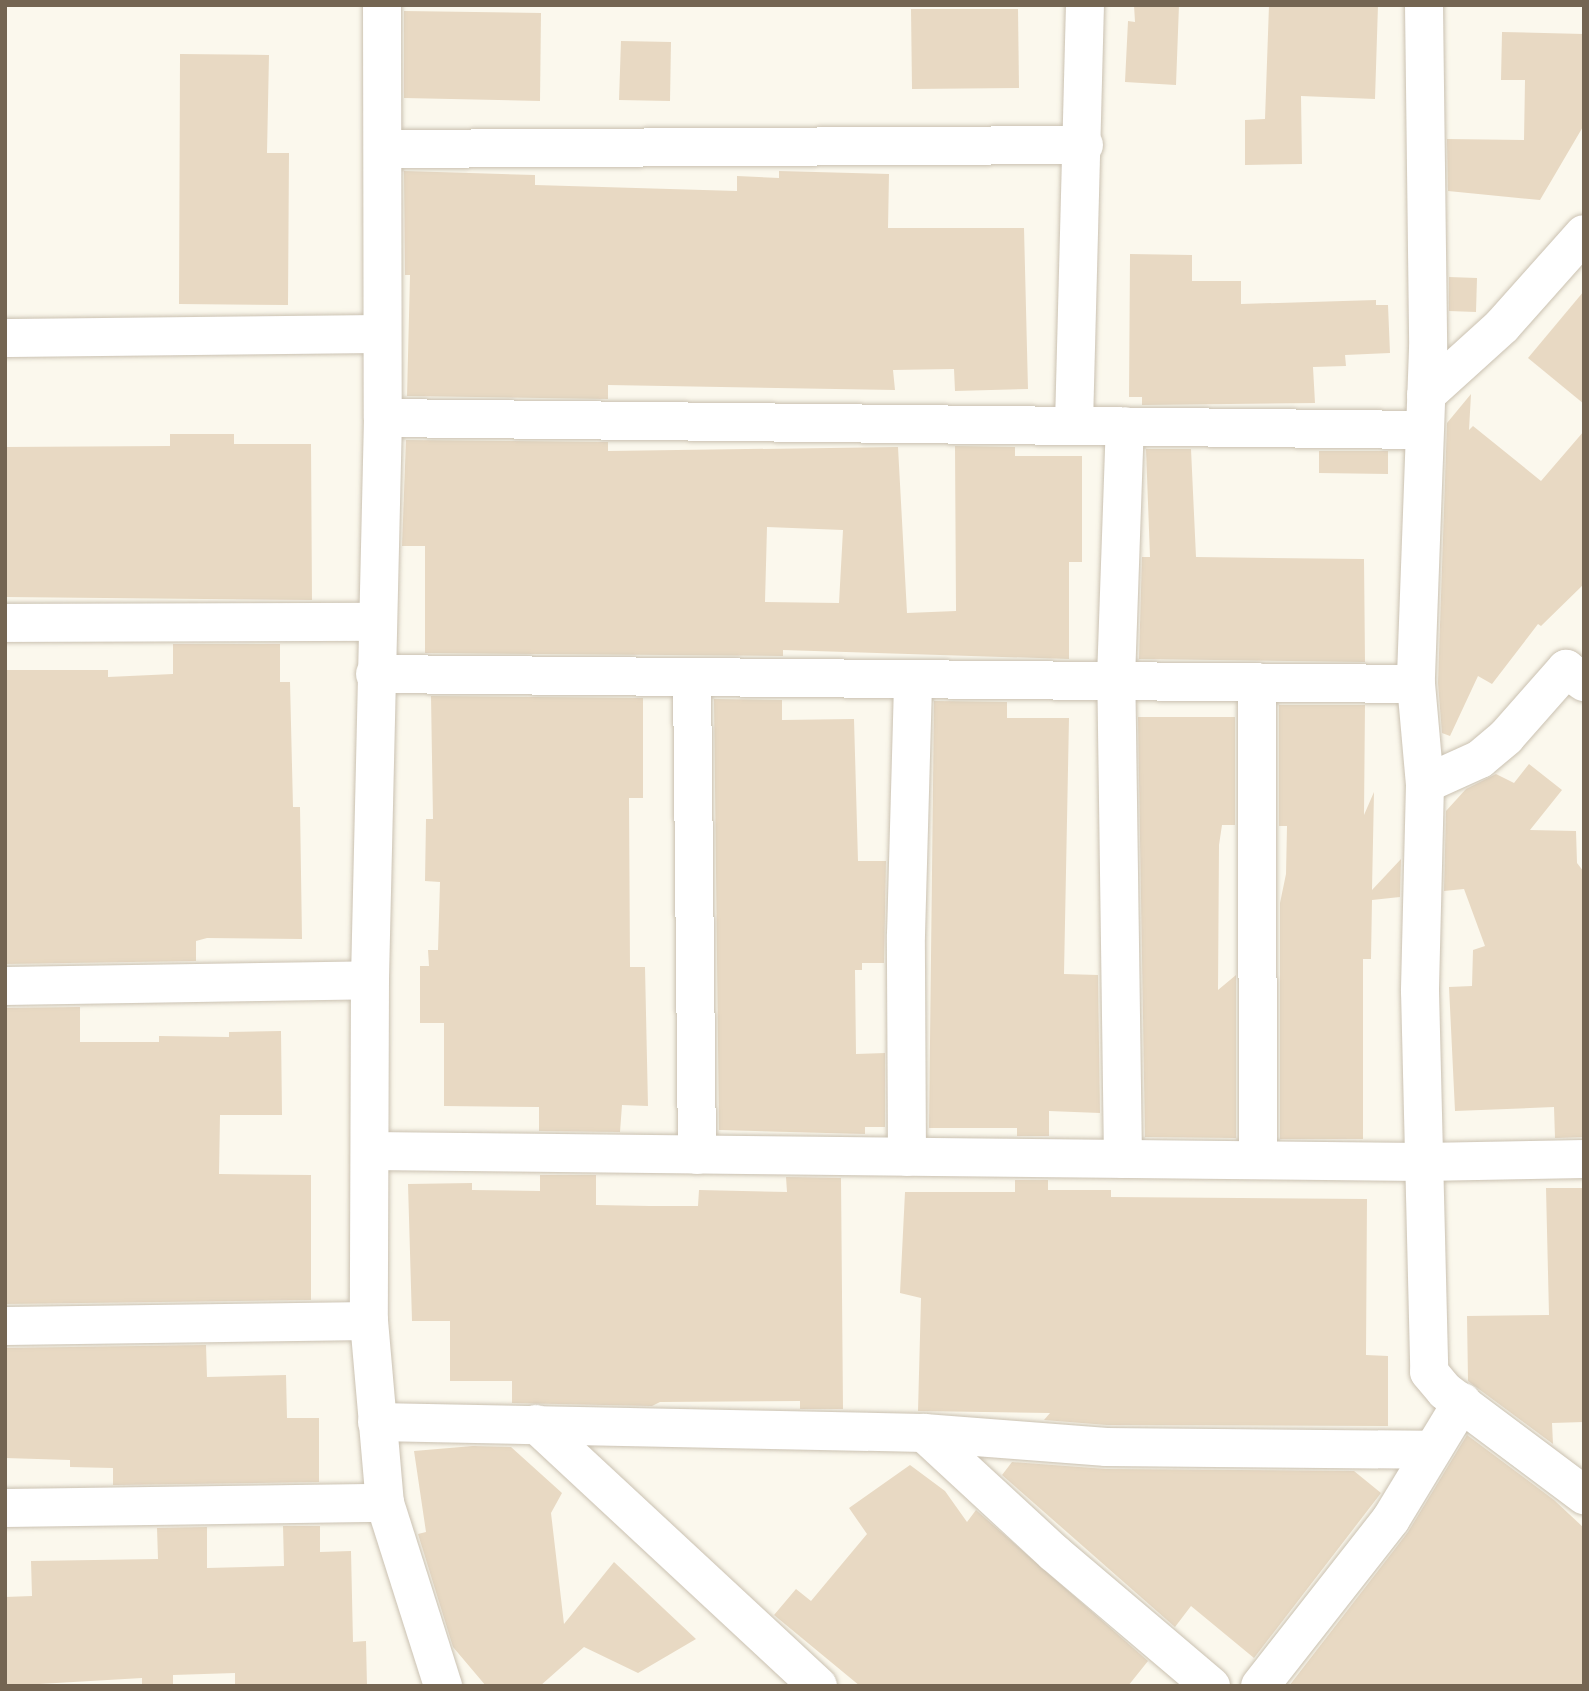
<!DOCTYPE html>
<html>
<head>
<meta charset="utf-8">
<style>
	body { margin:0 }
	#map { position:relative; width:1589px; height:1691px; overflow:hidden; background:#fbf8ed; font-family:Ubuntu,sans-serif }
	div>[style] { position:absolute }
	.building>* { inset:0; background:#e8d9c3 }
	.roads { filter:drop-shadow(0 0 2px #cac1b1) drop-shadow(0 0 2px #cac1b1) }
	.minor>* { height:38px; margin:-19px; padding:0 19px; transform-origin:19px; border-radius:19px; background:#fff }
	span { translate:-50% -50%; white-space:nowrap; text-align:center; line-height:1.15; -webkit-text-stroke:6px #fdfcf4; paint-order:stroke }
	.frame { position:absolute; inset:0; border:7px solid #746552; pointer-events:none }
</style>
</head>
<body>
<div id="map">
	<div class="building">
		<i style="clip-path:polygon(1134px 5px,1179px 5px,1176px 85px,1125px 82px,1128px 21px,1135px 22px)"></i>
		<i style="clip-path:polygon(1269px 5px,1378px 5px,1375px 99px,1301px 96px,1302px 164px,1245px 165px,1245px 120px,1265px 119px)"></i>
		<i style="clip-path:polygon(911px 9px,1018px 9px,1019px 88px,912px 89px)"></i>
		<i style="clip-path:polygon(404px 11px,541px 13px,540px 101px,404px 98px)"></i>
		<i style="clip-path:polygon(1502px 32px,1584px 34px,1584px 125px,1540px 200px,1448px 191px,1447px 139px,1524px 140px,1525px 80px,1501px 80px)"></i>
		<i style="clip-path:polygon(621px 41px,671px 42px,670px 101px,619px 100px)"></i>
		<i style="clip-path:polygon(180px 54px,269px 55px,267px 153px,289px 153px,288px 305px,179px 304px)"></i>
		<i style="clip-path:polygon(404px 171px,535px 175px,535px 185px,737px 191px,737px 176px,779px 178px,779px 171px,889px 174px,888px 228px,1024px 228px,1028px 389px,955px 391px,954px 369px,893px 370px,895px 390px,608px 385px,608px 399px,407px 396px,410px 275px,405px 275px)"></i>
		<i style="clip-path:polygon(1130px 254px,1192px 255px,1192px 281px,1241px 281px,1241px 304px,1376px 300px,1376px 305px,1388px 305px,1390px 353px,1345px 355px,1346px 366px,1313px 367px,1315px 403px,1142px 405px,1142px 397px,1129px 397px)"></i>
		<i style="clip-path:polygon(1449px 277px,1477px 278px,1476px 312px,1449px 311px)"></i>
		<i style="clip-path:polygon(1584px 291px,1584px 404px,1528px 358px)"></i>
		<i style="clip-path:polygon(1471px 394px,1469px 430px,1473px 426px,1541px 481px,1584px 431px,1584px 584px,1541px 626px,1538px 624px,1492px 684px,1478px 676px,1450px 736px,1442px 733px,1438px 683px,1447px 423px)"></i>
		<i style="clip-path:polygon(170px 434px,234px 434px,234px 444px,311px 444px,312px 600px,5px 597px,5px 447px,170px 446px)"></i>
		<i style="clip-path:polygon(evenodd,406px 440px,608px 442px,608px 451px,898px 447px,907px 613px,956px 611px,955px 446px,1015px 447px,1015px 456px,1082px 456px,1082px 562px,1069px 562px,1069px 659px,783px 650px,783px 656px,425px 653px,425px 546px,402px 546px,406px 440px,767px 527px,843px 530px,839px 603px,765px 602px,767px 527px)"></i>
		<i style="clip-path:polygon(1146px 449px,1191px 449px,1196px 557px,1364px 559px,1365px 662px,1139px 659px,1142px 557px,1150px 557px)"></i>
		<i style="clip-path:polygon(1319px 451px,1388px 451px,1388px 474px,1319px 473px)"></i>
		<i style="clip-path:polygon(173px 644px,280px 644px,280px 682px,290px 682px,293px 807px,300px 807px,302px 939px,207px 938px,196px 941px,196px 961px,5px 964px,5px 670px,108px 670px,108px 677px,173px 674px)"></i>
		<i style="clip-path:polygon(431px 696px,643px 698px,643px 798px,629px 798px,630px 967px,645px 967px,648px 1106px,622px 1105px,620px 1132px,539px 1131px,539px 1107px,444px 1106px,444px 1023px,420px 1023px,420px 966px,429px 966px,428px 950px,438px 950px,440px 882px,425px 881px,426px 819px,433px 819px)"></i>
		<i style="clip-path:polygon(714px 699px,782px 700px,782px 720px,854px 719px,858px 861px,886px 861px,884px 963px,862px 963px,862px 970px,855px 970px,856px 1054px,885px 1053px,885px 1127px,865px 1127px,865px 1134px,719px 1130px)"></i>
		<i style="clip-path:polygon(934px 701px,1007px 702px,1007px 718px,1069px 718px,1064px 974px,1098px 975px,1100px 1113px,1049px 1111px,1049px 1136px,1017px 1136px,1017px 1128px,929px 1128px)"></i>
		<i style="clip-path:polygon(1279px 705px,1365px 705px,1364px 815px,1374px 792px,1372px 890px,1401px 859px,1400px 897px,1372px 900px,1371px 959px,1363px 959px,1363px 1139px,1280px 1139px,1280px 903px,1286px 874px,1287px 826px,1279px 826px)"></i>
		<i style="clip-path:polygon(1138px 717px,1235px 717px,1235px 825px,1222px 825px,1219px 845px,1218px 990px,1236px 975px,1236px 1138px,1145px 1137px)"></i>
		<i style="clip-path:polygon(1529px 764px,1562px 790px,1530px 830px,1576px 831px,1577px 863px,1584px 872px,1584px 1137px,1555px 1138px,1554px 1107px,1455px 1111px,1449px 987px,1472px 986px,1473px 950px,1485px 946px,1464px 889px,1444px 891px,1446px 811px,1466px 789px,1496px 774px,1514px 783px)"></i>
		<i style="clip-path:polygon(80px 1007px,80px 1042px,159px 1042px,159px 1036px,229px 1037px,229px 1032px,281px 1031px,282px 1115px,220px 1115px,219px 1174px,311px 1175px,311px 1300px,5px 1304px,5px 1008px)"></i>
		<i style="clip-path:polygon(540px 1175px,596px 1175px,596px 1205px,650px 1206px,698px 1206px,699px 1190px,787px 1192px,786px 1177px,841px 1178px,843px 1409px,800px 1409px,800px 1401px,660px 1402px,652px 1406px,512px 1403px,512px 1381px,450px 1381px,450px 1321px,412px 1321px,408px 1184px,472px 1183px,472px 1190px,540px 1191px)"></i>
		<i style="clip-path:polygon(1015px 1180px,1048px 1180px,1048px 1190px,1111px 1190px,1111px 1197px,1367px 1199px,1366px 1355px,1388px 1356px,1388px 1426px,1107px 1425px,1044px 1420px,1050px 1413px,918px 1411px,921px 1298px,900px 1293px,905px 1192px,1015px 1192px)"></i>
		<i style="clip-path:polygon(1546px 1188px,1584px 1188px,1584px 1422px,1552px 1423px,1553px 1444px,1468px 1381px,1467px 1316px,1549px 1315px)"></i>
		<i style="clip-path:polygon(206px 1345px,207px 1377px,286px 1375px,287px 1418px,319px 1418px,319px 1482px,113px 1485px,113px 1468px,70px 1467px,70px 1460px,5px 1458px,5px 1348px)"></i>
		<i style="clip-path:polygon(1467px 1435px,1554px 1500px,1584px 1528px,1584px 1686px,1289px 1686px,1408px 1532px)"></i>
		<i style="clip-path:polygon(473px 1446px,511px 1447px,562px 1493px,551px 1513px,564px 1624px,614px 1562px,696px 1639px,638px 1673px,584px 1647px,540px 1686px,486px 1686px,453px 1647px,418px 1534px,426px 1532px,414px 1451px)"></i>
		<i style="clip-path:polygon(1012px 1462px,1106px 1469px,1354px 1471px,1381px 1493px,1254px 1658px,1191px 1606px,1175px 1627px,1002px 1475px)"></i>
		<i style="clip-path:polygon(910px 1465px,945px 1491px,967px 1522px,976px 1510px,1148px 1661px,1128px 1686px,860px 1686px,774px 1615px,796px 1589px,811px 1601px,867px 1534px,849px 1508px)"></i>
		<i style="clip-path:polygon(283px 1526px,320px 1526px,320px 1552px,351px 1551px,353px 1642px,366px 1641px,367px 1686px,235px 1686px,235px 1673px,173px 1675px,173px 1686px,142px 1686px,142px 1678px,5px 1686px,5px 1597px,32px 1596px,31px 1561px,158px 1559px,157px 1528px,207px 1527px,207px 1568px,284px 1566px)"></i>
	</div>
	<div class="roads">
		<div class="minor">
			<i style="left:382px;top:5px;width:413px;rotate:89.9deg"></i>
			<i style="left:383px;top:418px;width:562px;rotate:91.33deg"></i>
			<i style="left:370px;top:980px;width:341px;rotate:90.2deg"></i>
			<i style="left:369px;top:1321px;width:183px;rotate:85deg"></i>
			<i style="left:385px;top:1503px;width:192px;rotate:72.4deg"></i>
			<i style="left:1424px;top:5px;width:344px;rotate:89.3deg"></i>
			<i style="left:1428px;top:349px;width:335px;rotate:92.1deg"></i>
			<i style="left:1416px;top:684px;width:100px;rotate:84.9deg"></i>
			<i style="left:1425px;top:784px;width:207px;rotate:91.4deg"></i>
			<i style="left:1420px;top:991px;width:381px;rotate:88.6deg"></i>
			<i style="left:1429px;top:1372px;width:25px;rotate:50deg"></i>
			<i style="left:1445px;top:1391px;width:174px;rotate:36.8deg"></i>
			<i style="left:385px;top:149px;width:699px;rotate:-0.33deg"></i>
			<i style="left:5px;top:338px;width:376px;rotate:-0.6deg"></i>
			<i style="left:1426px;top:395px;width:103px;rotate:-42.2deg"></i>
			<i style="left:1502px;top:326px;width:123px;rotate:-48.3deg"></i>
			<i style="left:383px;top:418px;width:1041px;rotate:0.66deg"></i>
			<i style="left:1074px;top:424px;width:419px;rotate:-88.5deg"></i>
			<i style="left:5px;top:623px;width:370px;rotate:-0.2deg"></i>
			<i style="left:375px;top:674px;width:1041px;rotate:0.55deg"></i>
			<i style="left:692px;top:677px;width:478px;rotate:89.4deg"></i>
			<i style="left:1257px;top:682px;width:476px;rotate:89.9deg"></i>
			<i style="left:1425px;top:784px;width:60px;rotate:-24.4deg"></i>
			<i style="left:1480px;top:759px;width:34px;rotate:-40deg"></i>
			<i style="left:1506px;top:737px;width:91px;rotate:-48.6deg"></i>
			<i style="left:1566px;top:669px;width:22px;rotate:36deg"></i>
			<i style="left:5px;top:986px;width:365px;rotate:-0.9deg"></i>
			<i style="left:371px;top:1151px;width:1053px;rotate:0.6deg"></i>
			<i style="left:1424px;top:1162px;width:160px;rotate:-1.1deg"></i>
			<i style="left:907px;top:1157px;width:222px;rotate:-90.3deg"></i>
			<i style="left:906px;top:935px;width:256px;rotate:-88.4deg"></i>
			<i style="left:1123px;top:1159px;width:480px;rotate:-90.8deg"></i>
			<i style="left:1116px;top:679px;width:253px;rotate:-88deg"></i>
			<i style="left:5px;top:1326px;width:364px;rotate:-0.8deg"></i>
			<i style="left:377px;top:1422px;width:547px;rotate:1.15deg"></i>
			<i style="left:924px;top:1433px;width:183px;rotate:4.4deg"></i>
			<i style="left:1106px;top:1447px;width:323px;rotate:0.5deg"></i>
			<i style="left:536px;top:1424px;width:385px;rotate:42.9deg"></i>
			<i style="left:924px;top:1433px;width:177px;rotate:42.7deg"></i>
			<i style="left:1054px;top:1553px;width:206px;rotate:40.3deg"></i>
			<i style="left:5px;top:1508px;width:380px;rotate:-0.8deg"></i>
			<i style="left:1260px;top:1686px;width:212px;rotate:-51.9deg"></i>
			<i style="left:1391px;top:1519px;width:137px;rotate:-58.7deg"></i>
		</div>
	</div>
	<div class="frame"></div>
</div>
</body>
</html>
